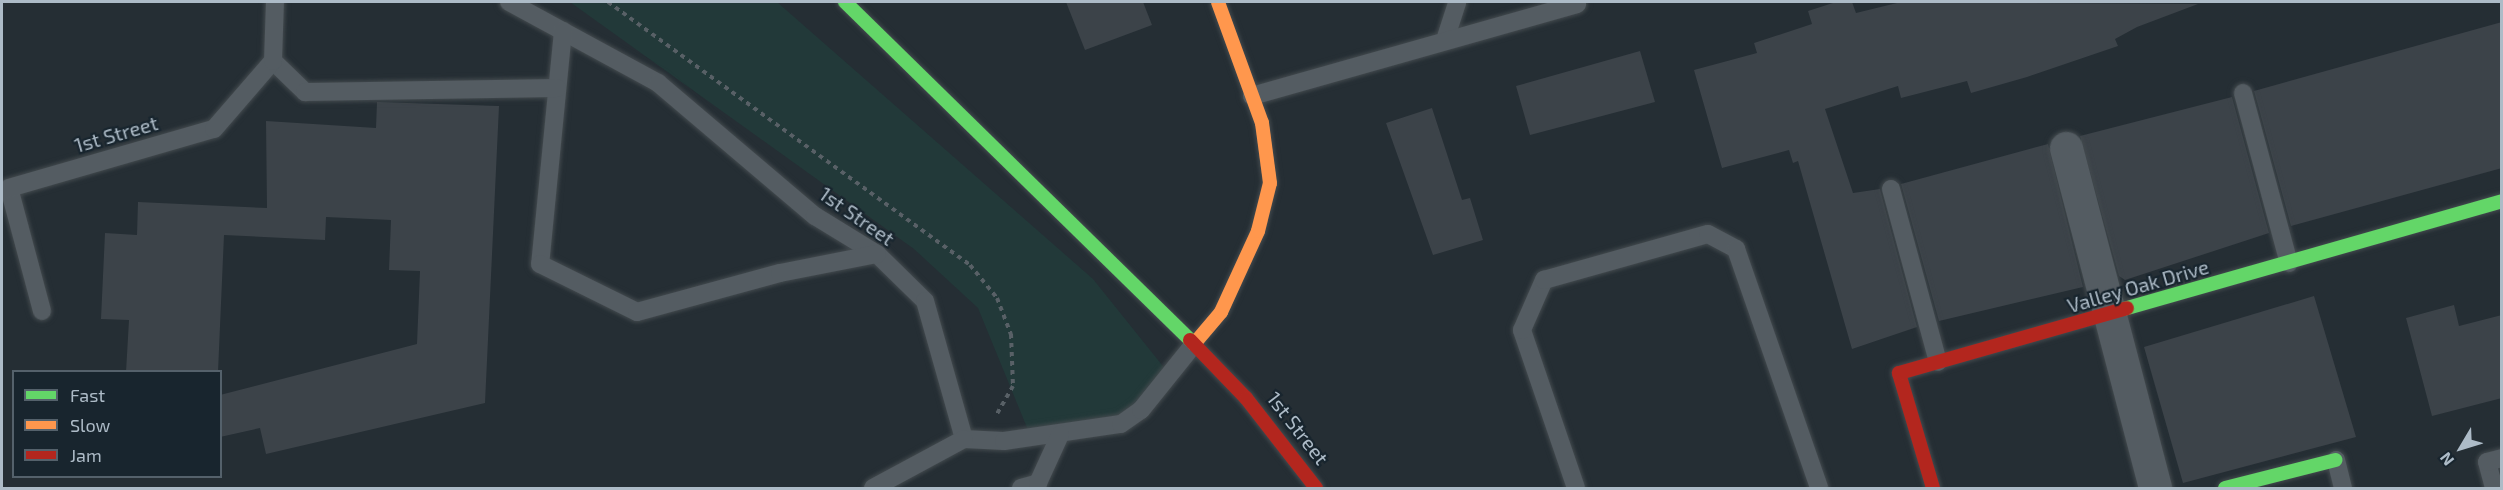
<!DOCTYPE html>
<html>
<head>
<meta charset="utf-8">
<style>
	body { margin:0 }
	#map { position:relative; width:2503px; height:490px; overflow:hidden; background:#252e34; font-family:"Exo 2",sans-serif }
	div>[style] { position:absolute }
	.green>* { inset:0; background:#223939 }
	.building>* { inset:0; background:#3c4349 }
	.path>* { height:4px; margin-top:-2px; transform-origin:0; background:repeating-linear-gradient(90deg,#586066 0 4.5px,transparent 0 9px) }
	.roads { filter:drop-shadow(0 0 2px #434a4e) drop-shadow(0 0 2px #434a4e) }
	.lane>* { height:18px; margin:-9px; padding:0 9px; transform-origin:9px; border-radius:9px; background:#545c62 }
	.street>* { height:33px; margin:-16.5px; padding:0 16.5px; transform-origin:16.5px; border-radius:16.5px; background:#545c62 }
	.fast>* { height:14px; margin:-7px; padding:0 7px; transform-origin:7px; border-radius:7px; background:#63d668 }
	.slow>* { height:14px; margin:-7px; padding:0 7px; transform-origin:7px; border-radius:7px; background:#ff974d }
	.jam>* { height:14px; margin:-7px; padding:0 7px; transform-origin:7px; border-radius:7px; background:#b3261e }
	span { translate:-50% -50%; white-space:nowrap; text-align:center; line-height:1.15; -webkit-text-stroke:4.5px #18252e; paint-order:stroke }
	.street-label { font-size:20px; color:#adbbc7 }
	.frame { position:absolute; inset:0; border:3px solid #adbbc7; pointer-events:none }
	.legend { position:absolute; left:12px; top:370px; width:210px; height:108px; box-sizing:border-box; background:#18252e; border:2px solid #54616b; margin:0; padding:8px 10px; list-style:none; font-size:18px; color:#adbbc7 }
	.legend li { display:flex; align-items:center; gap:12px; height:30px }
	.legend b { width:30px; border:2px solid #54616b }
	.north { position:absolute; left:2431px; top:418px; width:60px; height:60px; -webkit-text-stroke:4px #18252e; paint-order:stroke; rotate:232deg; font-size:16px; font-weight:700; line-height:24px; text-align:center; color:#adbbc7 }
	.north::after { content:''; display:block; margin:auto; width:21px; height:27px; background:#adbbc7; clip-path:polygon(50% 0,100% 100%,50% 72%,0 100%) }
</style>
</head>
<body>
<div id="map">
	<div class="green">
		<i style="clip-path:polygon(570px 2px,777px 2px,1093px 279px,1170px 375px,1121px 424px,1030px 435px,978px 308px,914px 249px)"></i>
	</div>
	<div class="building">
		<i style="clip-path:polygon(1066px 2px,1143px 2px,1152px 25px,1085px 50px)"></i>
		<i style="clip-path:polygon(1836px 2px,1852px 2px,1856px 13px,1901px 2px,2198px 4px,2137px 27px,2115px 39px,2118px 46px,2027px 77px,1971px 93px,1967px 81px,1901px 98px,1898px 86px,1825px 109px,1853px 193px,1880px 189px,1917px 327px,1852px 349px,1798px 161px,1793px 163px,1789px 150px,1722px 168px,1694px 70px,1757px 53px,1754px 43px,1812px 24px,1808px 11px)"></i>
		<i style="clip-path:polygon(2502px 22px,2502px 168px,2291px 226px,2254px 91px)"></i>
		<i style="clip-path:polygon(1640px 51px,1655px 102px,1530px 135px,1516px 86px)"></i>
		<i style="clip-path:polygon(2232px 97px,2269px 233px,2125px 280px,2119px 276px,2080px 136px)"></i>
		<i style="clip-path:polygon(377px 102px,499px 106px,485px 403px,266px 454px,260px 428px,220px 437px,220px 395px,417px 344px,420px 271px,389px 270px,391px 220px,326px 217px,325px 240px,224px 235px,218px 372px,126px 372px,129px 320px,101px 319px,105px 233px,137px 235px,138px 202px,267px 208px,266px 121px,376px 128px)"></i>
		<i style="clip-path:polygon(1432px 108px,1462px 200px,1470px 198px,1483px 240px,1433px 255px,1386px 123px)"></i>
		<i style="clip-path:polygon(2048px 144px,2083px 287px,1939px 321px,1901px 184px)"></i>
		<i style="clip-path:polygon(2314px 296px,2356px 437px,2183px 483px,2144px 347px)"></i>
		<i style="clip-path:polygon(2454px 305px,2459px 326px,2502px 315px,2502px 398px,2432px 416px,2406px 318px)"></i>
	</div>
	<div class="path">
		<i style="left:608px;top:2px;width:447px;rotate:36deg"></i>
		<i style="left:970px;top:265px;width:43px;rotate:50.7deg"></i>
		<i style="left:997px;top:298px;width:39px;rotate:69deg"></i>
		<i style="left:1011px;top:334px;width:52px;rotate:87.8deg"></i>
		<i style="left:1013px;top:386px;width:34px;rotate:120deg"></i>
	</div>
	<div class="roads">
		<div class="lane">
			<i style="left:509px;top:2px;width:170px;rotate:28.5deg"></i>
			<i style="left:658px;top:83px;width:206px;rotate:40.3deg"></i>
			<i style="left:815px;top:216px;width:73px;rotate:31.5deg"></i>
			<i style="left:877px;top:254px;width:67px;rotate:44.4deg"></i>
			<i style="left:925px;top:301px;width:143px;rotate:74.2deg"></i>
			<i style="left:964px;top:439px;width:40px;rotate:2.9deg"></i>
			<i style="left:1004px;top:441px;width:118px;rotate:-8.3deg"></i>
			<i style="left:1121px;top:424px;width:24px;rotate:-35deg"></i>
			<i style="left:1141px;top:410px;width:85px;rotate:-51.2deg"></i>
			<i style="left:563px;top:31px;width:234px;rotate:95.6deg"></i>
			<i style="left:540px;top:264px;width:108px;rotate:26.3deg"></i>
			<i style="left:637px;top:312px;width:148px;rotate:-15.3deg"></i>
			<i style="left:780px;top:273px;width:99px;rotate:-11.1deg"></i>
			<i style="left:1445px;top:40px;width:40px;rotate:-72deg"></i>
			<i style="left:273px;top:61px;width:45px;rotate:44.1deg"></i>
			<i style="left:305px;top:92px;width:252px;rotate:-0.9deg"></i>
			<i style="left:2243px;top:93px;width:176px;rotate:74.9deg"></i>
			<i style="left:1252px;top:96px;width:338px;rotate:-15.8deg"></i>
			<i style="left:1891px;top:189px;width:179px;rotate:74.8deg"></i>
			<i style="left:42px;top:311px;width:127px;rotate:-105deg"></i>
			<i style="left:9px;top:188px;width:213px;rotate:-16.1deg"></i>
			<i style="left:214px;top:129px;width:90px;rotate:-49.1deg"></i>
			<i style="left:273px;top:61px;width:59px;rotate:-88.1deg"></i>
			<i style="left:2336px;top:460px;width:29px;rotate:76deg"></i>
			<i style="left:873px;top:488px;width:103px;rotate:-28.3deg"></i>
			<i style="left:1021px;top:488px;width:18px;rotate:-16deg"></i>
			<i style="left:1038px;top:483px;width:53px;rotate:-65.4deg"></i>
			<i style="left:1576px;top:488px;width:167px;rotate:-108.9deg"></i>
			<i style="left:1522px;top:330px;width:55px;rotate:-66.3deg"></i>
			<i style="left:1544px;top:280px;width:170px;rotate:-15.7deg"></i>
			<i style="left:1708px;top:234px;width:32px;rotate:28deg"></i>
			<i style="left:1736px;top:249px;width:253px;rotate:70.8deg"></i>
			<i style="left:2494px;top:488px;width:27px;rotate:-105deg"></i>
			<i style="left:2487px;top:462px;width:16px;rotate:-15deg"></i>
		</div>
		<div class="street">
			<i style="left:2066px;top:148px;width:351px;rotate:75.3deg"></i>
		</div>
		<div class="fast">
			<i style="left:845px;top:2px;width:483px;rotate:44.4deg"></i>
			<i style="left:2127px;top:308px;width:390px;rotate:-15.9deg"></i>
			<i style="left:2225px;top:488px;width:114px;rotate:-14.2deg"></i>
		</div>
		<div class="slow">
			<i style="left:1194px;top:344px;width:42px;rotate:-49.8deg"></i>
			<i style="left:1221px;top:312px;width:89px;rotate:-65.4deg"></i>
			<i style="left:1258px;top:231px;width:49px;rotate:-76deg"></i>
			<i style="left:1270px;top:183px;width:61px;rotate:-97.6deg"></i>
			<i style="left:1262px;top:123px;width:129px;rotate:-110deg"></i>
		</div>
		<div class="jam">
			<i style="left:1190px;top:340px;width:81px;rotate:46deg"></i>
			<i style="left:1246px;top:398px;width:114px;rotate:52.1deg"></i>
			<i style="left:1933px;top:488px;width:120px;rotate:-106.5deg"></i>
			<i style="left:1899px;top:373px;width:237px;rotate:-15.9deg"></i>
		</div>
	</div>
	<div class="street-label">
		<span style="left:116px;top:134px;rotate:-16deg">1st Street</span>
		<span style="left:857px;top:216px;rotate:35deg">1st Street</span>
		<span style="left:2138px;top:286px;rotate:-16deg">Valley Oak Drive</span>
		<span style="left:1298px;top:428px;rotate:52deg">1st Street</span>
	</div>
	<div class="frame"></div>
	<ul class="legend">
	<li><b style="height:8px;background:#63d668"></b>Fast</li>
	<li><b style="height:8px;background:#ff974d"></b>Slow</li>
	<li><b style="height:8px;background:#b3261e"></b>Jam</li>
	</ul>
	<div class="north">N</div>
</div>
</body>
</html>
